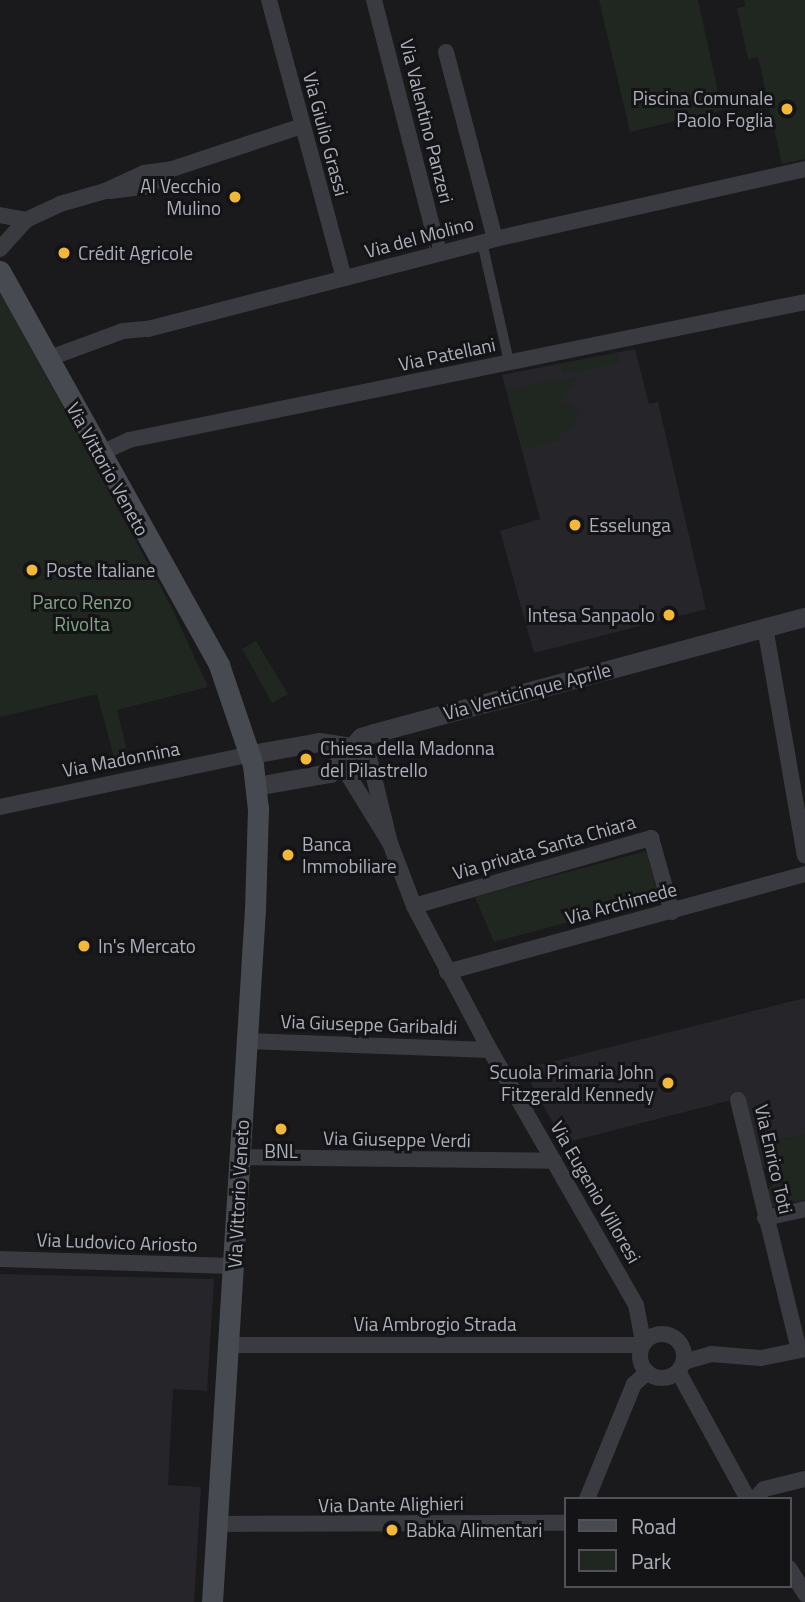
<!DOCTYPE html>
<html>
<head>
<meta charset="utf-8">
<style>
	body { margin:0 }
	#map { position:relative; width:805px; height:1602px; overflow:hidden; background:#1a191c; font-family:"Titillium Web",sans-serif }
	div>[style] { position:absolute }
	.built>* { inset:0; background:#262529 }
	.green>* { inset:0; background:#1f2720 }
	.pedestrian>* { height:10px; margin:-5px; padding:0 5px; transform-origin:5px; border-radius:5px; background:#3a3b41 }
	.minor>* { height:16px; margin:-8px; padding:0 8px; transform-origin:8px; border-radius:8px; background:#3a3b41 }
	.minor>.ring { margin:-8px; padding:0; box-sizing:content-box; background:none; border:16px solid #3a3b41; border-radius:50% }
	.tertiary>* { height:19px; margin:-9.5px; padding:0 9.5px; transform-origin:9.5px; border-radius:9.5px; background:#3a3b41 }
	.secondary>* { height:21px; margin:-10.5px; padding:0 10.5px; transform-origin:10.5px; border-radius:10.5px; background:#484a51 }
	.dots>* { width:19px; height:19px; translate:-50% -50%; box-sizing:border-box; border:4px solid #141417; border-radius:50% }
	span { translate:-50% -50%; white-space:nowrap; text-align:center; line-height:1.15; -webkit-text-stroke:6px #141417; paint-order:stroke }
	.poi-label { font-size:19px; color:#acb0bb }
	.right { translate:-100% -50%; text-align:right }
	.left { translate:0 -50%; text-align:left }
	.street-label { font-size:19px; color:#acb0bb }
	.park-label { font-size:19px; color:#83a686 }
	.legend { position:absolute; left:564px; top:1497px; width:228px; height:91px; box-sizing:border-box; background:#141417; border:2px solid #515259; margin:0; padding:9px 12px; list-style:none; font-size:21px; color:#acb0bb }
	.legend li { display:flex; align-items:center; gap:14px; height:35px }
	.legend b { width:35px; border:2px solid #515259 }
</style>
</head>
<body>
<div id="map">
	<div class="built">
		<i style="clip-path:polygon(635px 349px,649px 404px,658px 402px,706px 609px,534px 653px,500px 531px,540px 519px,502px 375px)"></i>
		<i style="clip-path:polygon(805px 998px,805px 1134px,756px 1146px,743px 1097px,564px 1143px,523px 1069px)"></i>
		<i style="clip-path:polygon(0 1274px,214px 1279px,207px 1391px,173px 1389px,168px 1485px,201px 1487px,194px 1602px,0 1602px)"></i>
	</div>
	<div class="green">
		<i style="clip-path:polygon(599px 0,698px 0,722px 110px,630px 132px)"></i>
		<i style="clip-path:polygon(744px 0,805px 0,805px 159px,782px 164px,758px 57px,748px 59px,737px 8px,745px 6px)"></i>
		<i style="clip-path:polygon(0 291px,172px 608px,208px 687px,117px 710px,130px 763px,116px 765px,97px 694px,0 717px)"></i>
		<i style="clip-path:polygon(618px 353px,620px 363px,563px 374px,561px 364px)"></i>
		<i style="clip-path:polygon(577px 377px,562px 401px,581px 411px,570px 430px,559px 433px,560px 440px,523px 449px,506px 389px)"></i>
		<i style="clip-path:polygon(256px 641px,288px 694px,272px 703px,242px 649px)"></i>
		<i style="clip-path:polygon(646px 851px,659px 898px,494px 942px,475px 897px)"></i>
		<i style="clip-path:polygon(805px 1134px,805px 1200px,771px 1207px,768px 1190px,775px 1182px,772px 1170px,760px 1167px,756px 1146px)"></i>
	</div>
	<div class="pedestrian">
		<i style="left:482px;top:242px;width:123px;rotate:77.3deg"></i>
	</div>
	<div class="minor">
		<i style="left:269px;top:0;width:288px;rotate:74.9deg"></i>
		<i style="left:374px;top:0;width:261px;rotate:75.6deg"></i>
		<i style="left:446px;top:52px;width:193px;rotate:75.3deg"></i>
		<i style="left:110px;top:191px;width:39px;rotate:-7deg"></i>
		<i style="left:149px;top:186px;width:26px;rotate:-37deg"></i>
		<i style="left:0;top:215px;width:26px;rotate:11deg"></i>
		<i style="left:0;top:249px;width:39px;rotate:-48deg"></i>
		<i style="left:26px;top:220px;width:38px;rotate:-25deg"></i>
		<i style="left:60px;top:204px;width:47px;rotate:-16.1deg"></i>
		<i style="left:105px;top:191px;width:43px;rotate:-24.8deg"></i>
		<i style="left:144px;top:173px;width:28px;rotate:-8deg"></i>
		<i style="left:172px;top:169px;width:137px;rotate:-18.3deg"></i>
		<i style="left:47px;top:359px;width:81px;rotate:-20.2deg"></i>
		<i style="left:123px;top:331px;width:25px;rotate:-5deg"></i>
		<i style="left:148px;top:329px;width:358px;rotate:-14.5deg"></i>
		<i style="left:495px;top:239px;width:318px;rotate:-12.7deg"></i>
		<i style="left:101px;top:453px;width:31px;rotate:-25deg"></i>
		<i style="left:129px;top:440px;width:690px;rotate:-11.54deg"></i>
		<i style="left:765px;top:627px;width:232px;rotate:80.1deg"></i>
		<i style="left:0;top:807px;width:257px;rotate:-11.9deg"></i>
		<i style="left:390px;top:843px;width:76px;rotate:-121.6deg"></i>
		<i style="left:350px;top:778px;width:15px;rotate:-101deg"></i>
		<i style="left:347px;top:763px;width:16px;rotate:-76deg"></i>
		<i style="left:351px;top:747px;width:21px;rotate:29deg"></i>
		<i style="left:369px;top:757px;width:89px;rotate:76.3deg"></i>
		<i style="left:390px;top:843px;width:67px;rotate:69.1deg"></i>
		<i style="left:414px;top:906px;width:163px;rotate:62.2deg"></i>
		<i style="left:490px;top:1050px;width:294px;rotate:60.2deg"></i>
		<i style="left:636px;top:1305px;width:37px;rotate:79deg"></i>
		<i style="left:414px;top:906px;width:247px;rotate:-16deg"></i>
		<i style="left:651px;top:838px;width:77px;rotate:74.2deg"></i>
		<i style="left:447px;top:972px;width:371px;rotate:-15.3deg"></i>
		<i style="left:247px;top:1041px;width:243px;rotate:2.1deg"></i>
		<i style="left:738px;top:1100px;width:257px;rotate:76.3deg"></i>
		<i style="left:240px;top:1157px;width:314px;rotate:0.7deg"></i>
		<i style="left:765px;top:1218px;width:41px;rotate:-12.7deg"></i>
		<i style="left:0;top:1259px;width:233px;rotate:1.7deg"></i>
		<i class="ring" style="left:640px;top:1334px;width:28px;height:28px"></i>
		<i style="left:229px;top:1345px;width:412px"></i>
		<i style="left:687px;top:1361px;width:25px;rotate:-16deg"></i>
		<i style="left:711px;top:1354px;width:50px;rotate:4.6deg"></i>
		<i style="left:761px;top:1358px;width:45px;rotate:-11.6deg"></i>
		<i style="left:679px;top:1373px;width:144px;rotate:61.3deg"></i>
		<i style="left:587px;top:1499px;width:124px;rotate:-67.8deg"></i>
		<i style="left:634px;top:1384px;width:18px;rotate:-41deg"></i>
		<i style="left:755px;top:1499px;width:13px;rotate:-48deg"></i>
		<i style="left:764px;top:1489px;width:42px;rotate:-13.7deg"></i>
		<i style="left:217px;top:1524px;width:348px;rotate:-0.2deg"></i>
		<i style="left:789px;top:1568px;width:31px;rotate:58deg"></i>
	</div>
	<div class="tertiary">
		<i style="left:251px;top:754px;width:69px;rotate:-10deg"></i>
		<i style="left:319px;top:742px;width:32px;rotate:9deg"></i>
		<i style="left:256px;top:786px;width:75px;rotate:-10deg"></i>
		<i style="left:330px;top:773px;width:48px;rotate:-49.3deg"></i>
		<i style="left:361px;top:737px;width:14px;rotate:-17deg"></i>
		<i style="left:374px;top:733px;width:446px;rotate:-15.1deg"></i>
	</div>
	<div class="secondary">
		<i style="left:0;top:271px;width:451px;rotate:60.9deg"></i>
		<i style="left:219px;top:665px;width:106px;rotate:71.2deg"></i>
		<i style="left:253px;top:765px;width:44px;rotate:83.5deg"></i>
		<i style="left:258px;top:809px;width:100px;rotate:91.7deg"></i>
		<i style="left:255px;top:909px;width:694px;rotate:93.55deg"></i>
	</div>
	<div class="dots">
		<i style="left:787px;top:109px;background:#f3b83a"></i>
		<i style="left:235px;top:197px;background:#f3b83a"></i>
		<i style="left:64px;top:253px;background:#f3b83a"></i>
		<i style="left:575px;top:525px;background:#f3b83a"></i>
		<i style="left:32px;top:570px;background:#f3b83a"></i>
		<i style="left:669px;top:615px;background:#f3b83a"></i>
		<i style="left:306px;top:759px;background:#f3b83a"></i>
		<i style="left:288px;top:855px;background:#f3b83a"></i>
		<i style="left:84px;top:946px;background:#f3b83a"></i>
		<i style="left:668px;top:1083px;background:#f3b83a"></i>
		<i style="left:281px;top:1129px;background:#f3b83a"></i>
		<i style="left:392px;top:1530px;background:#f3b83a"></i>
	</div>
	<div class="poi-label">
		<span class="right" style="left:773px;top:109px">Piscina Comunale<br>Paolo Foglia</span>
		<span class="right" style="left:221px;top:197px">Al Vecchio<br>Mulino</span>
		<span class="left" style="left:78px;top:253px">Crédit Agricole</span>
		<span class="left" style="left:589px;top:525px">Esselunga</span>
		<span class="left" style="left:46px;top:570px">Poste Italiane</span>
		<span class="right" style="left:655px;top:615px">Intesa Sanpaolo</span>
		<span class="left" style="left:320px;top:759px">Chiesa della Madonna<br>del Pilastrello</span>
		<span class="left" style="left:302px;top:855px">Banca<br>Immobiliare</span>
		<span class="left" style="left:98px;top:946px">In's Mercato</span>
		<span class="right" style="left:654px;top:1083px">Scuola Primaria John<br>Fitzgerald Kennedy</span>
		<span style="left:281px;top:1151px">BNL</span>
		<span class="left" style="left:406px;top:1530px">Babka Alimentari</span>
	</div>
	<div class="street-label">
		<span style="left:427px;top:121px;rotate:76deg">Via Valentino Panzeri</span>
		<span style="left:326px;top:134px;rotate:75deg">Via Giulio Grassi</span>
		<span style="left:419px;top:237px;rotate:-15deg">Via del Molino</span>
		<span style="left:447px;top:354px;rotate:-12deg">Via Patellani</span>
		<span style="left:108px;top:469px;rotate:61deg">Via Vittorio Veneto</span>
		<span style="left:527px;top:691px;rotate:-15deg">Via Venticinque Aprile</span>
		<span style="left:121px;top:759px;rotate:-11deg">Via Madonnina</span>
		<span style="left:544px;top:847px;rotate:-16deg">Via privata Santa Chiara</span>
		<span style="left:621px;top:903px;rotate:-15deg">Via Archimede</span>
		<span style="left:369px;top:1024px;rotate:2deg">Via Giuseppe Garibaldi</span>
		<span style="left:397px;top:1139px;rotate:1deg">Via Giuseppe Verdi</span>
		<span style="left:774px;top:1159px;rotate:77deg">Via Enrico Toti</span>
		<span style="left:596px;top:1192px;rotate:60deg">Via Eugenio Villoresi</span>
		<span style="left:238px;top:1194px;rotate:-87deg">Via Vittorio Veneto</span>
		<span style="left:117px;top:1242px;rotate:2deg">Via Ludovico Ariosto</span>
		<span style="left:435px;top:1324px">Via Ambrogio Strada</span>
		<span style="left:391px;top:1504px;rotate:-1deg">Via Dante Alighieri</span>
	</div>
	<div class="park-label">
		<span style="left:82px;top:613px">Parco Renzo<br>Rivolta</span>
	</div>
	<ul class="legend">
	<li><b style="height:9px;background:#484a51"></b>Road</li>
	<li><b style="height:19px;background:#1f2720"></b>Park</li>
	</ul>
</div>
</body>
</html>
